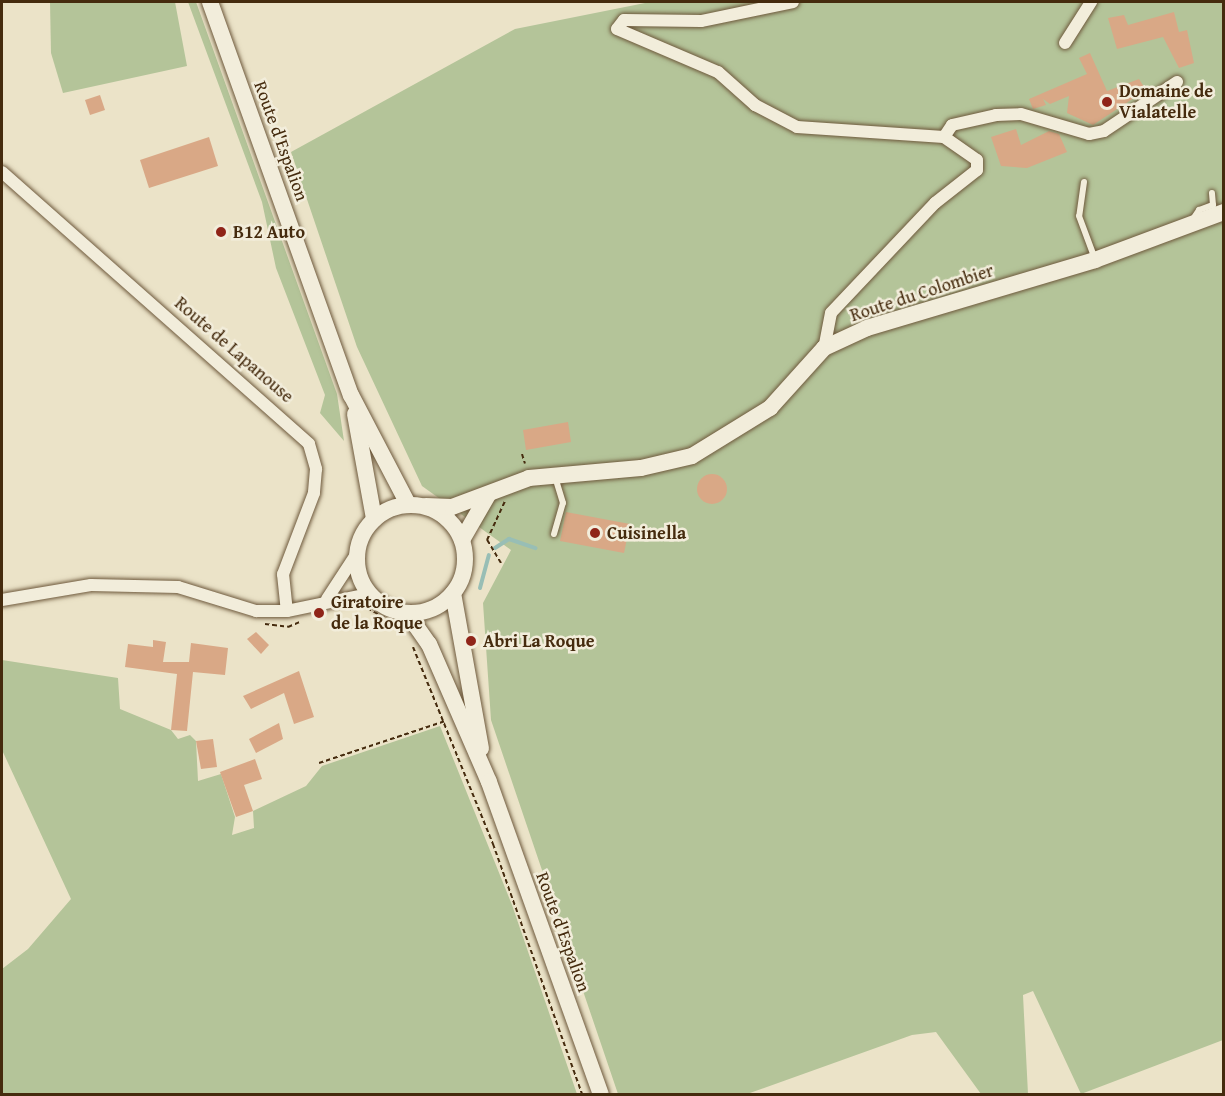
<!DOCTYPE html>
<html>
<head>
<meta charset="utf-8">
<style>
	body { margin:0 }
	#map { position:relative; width:1225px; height:1096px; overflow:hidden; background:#ebe3c8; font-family:"Gentium Book Plus",serif }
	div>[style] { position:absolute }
	.green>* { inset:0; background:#b4c499 }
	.stream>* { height:4px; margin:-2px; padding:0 2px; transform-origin:2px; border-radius:2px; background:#98beb5 }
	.building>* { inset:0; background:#d9a886 }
	.round { border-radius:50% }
	.path>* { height:2px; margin-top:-1px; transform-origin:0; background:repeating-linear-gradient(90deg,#452b0e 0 4.5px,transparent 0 7.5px) }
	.roads { filter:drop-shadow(0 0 2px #6e593c) drop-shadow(0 0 2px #6e593c) }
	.lane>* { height:6px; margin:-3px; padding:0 3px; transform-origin:3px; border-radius:3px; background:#f2eddb }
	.street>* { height:12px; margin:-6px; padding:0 6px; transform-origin:6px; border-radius:6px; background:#f2eddb }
	.secondary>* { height:16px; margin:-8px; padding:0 8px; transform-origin:8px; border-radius:8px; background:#f2eddb }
	.secondary>.ring { margin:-8px; padding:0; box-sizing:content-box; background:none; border:16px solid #f2eddb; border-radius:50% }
	.dots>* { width:16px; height:16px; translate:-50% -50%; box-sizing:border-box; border:3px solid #f2eddb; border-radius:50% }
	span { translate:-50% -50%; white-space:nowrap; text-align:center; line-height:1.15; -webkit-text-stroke:5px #f2eddb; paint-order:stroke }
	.poi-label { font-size:18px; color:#452b0e; font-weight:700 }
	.left { translate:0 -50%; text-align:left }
	.street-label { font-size:18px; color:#452b0e }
	.frame { position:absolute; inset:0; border:3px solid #452b0e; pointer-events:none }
</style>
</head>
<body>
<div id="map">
	<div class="green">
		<i style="clip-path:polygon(50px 2px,175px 2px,187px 66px,63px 93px,51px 53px)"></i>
		<i style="clip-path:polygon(188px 2px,196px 2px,337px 394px,344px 441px,320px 413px,325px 395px,276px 268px,262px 202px)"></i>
		<i style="clip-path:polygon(650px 2px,1223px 2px,1223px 1040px,1081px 1094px,1033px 991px,1023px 995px,1028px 1094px,981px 1094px,936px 1032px,912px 1035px,747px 1094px,618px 1094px,491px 720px,483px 603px,511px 550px,422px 486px,357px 347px,291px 152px,515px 29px)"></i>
		<i style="clip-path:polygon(2px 660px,118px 678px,120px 709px,171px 730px,178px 739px,190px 735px,196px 741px,198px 781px,221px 774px,235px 817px,232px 835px,254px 828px,253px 811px,306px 786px,322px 766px,440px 726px,512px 905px,577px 1094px,2px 1094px,2px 969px,28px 949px,71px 899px,2px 750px)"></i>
	</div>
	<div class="stream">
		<i style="left:495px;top:548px;width:17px;rotate:-33deg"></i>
		<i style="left:509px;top:539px;width:28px;rotate:19deg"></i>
		<i style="left:480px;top:588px;width:34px;rotate:-75deg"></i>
	</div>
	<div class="building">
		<i style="clip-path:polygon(1174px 12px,1179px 32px,1187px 30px,1194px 63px,1179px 68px,1163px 37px,1117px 49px,1108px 18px,1124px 15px,1128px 25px)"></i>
		<i style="clip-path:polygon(1090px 53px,1107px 91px,1139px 79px,1146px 90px,1093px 125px,1067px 113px,1069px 96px,1050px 104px,1043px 99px,1046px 105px,1033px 109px,1029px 99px,1087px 74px,1079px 58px)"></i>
		<i style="clip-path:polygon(100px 95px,105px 110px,90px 115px,85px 100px)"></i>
		<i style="clip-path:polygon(1016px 129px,1021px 145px,1049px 131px,1059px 134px,1067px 152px,1027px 168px,1001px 166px,991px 137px)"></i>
		<i style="clip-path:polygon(209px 137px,218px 166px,149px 188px,140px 160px)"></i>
		<i style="clip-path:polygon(568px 422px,571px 442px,526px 450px,523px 430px)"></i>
		<i class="round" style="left:697px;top:474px;width:30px;height:30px"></i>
		<i style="clip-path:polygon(566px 512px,630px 524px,624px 553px,560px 541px)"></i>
		<i style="clip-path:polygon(256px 632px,269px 645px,261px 654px,247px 639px)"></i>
		<i style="clip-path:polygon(153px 640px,166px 642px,163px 662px,189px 662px,191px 643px,228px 648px,225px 675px,193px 672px,187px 731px,171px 730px,177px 674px,125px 667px,128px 644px,153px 647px)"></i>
		<i style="clip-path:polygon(299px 671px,314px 717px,294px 724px,284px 693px,251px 709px,243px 696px)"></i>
		<i style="clip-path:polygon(279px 723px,283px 739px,256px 753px,249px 739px)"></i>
		<i style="clip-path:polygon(213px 739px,217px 767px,201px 769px,196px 741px)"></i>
		<i style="clip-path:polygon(255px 759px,262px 779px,244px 785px,253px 811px,236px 817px,220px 772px)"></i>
	</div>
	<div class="path">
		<i style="left:522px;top:454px;width:10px;rotate:73deg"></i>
		<i style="left:501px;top:563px;width:27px;rotate:-121deg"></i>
		<i style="left:487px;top:540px;width:43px;rotate:-65.2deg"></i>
		<i style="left:367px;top:608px;width:37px;rotate:29deg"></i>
		<i style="left:265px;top:624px;width:23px;rotate:7deg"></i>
		<i style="left:288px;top:627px;width:13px;rotate:-23deg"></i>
		<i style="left:413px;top:647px;width:213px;rotate:67.9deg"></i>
		<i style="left:493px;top:844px;width:265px;rotate:70.4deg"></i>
		<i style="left:319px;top:763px;width:133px;rotate:-18.4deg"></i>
	</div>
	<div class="roads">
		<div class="lane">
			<i style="left:1084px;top:182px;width:34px;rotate:98deg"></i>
			<i style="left:1079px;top:216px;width:46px;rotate:69.6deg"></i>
			<i style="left:1193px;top:219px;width:11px;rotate:-56deg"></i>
			<i style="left:1199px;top:210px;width:15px;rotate:-20deg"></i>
			<i style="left:1213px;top:205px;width:12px;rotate:-95deg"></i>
			<i style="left:554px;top:534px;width:32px;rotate:-74deg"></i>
			<i style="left:563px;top:503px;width:28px;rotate:-107deg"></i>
		</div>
		<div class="street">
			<i style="left:793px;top:2px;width:94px;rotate:168.3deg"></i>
			<i style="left:701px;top:21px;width:77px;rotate:-179.3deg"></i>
			<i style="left:624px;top:20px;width:11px;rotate:128deg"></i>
			<i style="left:617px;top:29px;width:110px;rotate:23.1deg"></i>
			<i style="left:718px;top:72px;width:50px;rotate:41.7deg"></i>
			<i style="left:755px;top:105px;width:47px;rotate:27.6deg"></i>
			<i style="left:797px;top:127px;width:147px;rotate:3.9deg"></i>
			<i style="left:944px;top:137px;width:40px;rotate:34.9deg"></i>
			<i style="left:977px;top:160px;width:10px;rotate:90deg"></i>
			<i style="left:977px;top:170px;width:53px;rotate:141.8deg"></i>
			<i style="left:935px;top:203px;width:151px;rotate:133.4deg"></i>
			<i style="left:831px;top:313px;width:36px;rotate:101deg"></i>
			<i style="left:1065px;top:43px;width:49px;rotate:-57.6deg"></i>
			<i style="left:944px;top:137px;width:14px;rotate:-56deg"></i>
			<i style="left:952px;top:125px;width:45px;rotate:-12.8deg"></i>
			<i style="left:996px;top:115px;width:25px;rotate:-2deg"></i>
			<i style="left:1021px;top:114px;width:71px;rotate:16.4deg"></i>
			<i style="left:1089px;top:134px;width:15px;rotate:-11deg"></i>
			<i style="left:1104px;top:131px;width:88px;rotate:-33.9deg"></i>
			<i style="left:2px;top:172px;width:410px;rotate:41.5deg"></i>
			<i style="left:309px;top:444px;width:26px;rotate:74deg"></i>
			<i style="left:316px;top:469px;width:24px;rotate:95deg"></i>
			<i style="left:314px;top:493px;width:87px;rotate:110.9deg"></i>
			<i style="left:283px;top:574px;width:37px;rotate:84deg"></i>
			<i style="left:327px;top:599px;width:55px;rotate:-56.9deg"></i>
			<i style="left:2px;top:600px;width:90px;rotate:-9.6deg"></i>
			<i style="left:91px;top:585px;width:87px;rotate:1.3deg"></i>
			<i style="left:178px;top:587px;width:82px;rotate:17.1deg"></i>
			<i style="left:256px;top:611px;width:31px"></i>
			<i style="left:287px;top:611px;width:84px;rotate:-11.7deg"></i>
		</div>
		<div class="secondary">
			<i style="left:210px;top:2px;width:418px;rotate:70.3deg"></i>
			<i style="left:351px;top:395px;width:123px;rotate:62.4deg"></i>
			<i style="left:355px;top:414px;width:107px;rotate:79.7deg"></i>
			<i class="ring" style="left:357px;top:505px;width:92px;height:92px"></i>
			<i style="left:426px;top:506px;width:26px;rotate:2deg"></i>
			<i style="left:452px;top:507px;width:82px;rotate:-20.6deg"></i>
			<i style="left:529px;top:478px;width:112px;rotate:-5.1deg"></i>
			<i style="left:641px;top:468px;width:52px;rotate:-13.2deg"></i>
			<i style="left:692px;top:456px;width:92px;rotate:-31.6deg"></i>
			<i style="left:770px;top:408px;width:81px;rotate:-48deg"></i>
			<i style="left:824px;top:348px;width:47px;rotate:-24.9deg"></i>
			<i style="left:867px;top:328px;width:238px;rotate:-16.6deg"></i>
			<i style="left:1095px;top:260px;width:138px;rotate:-20.4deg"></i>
			<i style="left:462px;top:540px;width:52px;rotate:-60deg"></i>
			<i style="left:453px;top:593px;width:158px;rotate:79.8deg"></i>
			<i style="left:407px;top:613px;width:38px;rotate:55deg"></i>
			<i style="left:429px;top:644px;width:150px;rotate:66.5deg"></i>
			<i style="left:489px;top:782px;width:331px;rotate:70.3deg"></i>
		</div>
	</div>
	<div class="dots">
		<i style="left:1107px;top:102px;background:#8f2418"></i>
		<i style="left:221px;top:232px;background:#8f2418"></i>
		<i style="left:595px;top:533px;background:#8f2418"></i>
		<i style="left:319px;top:613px;background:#8f2418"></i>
		<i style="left:471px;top:641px;background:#8f2418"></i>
	</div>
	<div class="poi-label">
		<span class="left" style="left:1119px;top:102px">Domaine de<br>Vialatelle</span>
		<span class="left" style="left:233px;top:232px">B12 Auto</span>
		<span class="left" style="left:607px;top:533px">Cuisinella</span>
		<span class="left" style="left:331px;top:613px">Giratoire<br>de la Roque</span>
		<span class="left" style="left:483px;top:641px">Abri La Roque</span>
	</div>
	<div class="street-label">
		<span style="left:281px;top:141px;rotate:70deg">Route d'Espalion</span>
		<span style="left:922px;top:293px;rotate:-18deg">Route du Colombier</span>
		<span style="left:234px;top:350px;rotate:41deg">Route de Lapanouse</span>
		<span style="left:563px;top:932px;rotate:70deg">Route d'Espalion</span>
	</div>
	<div class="frame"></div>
</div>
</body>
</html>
